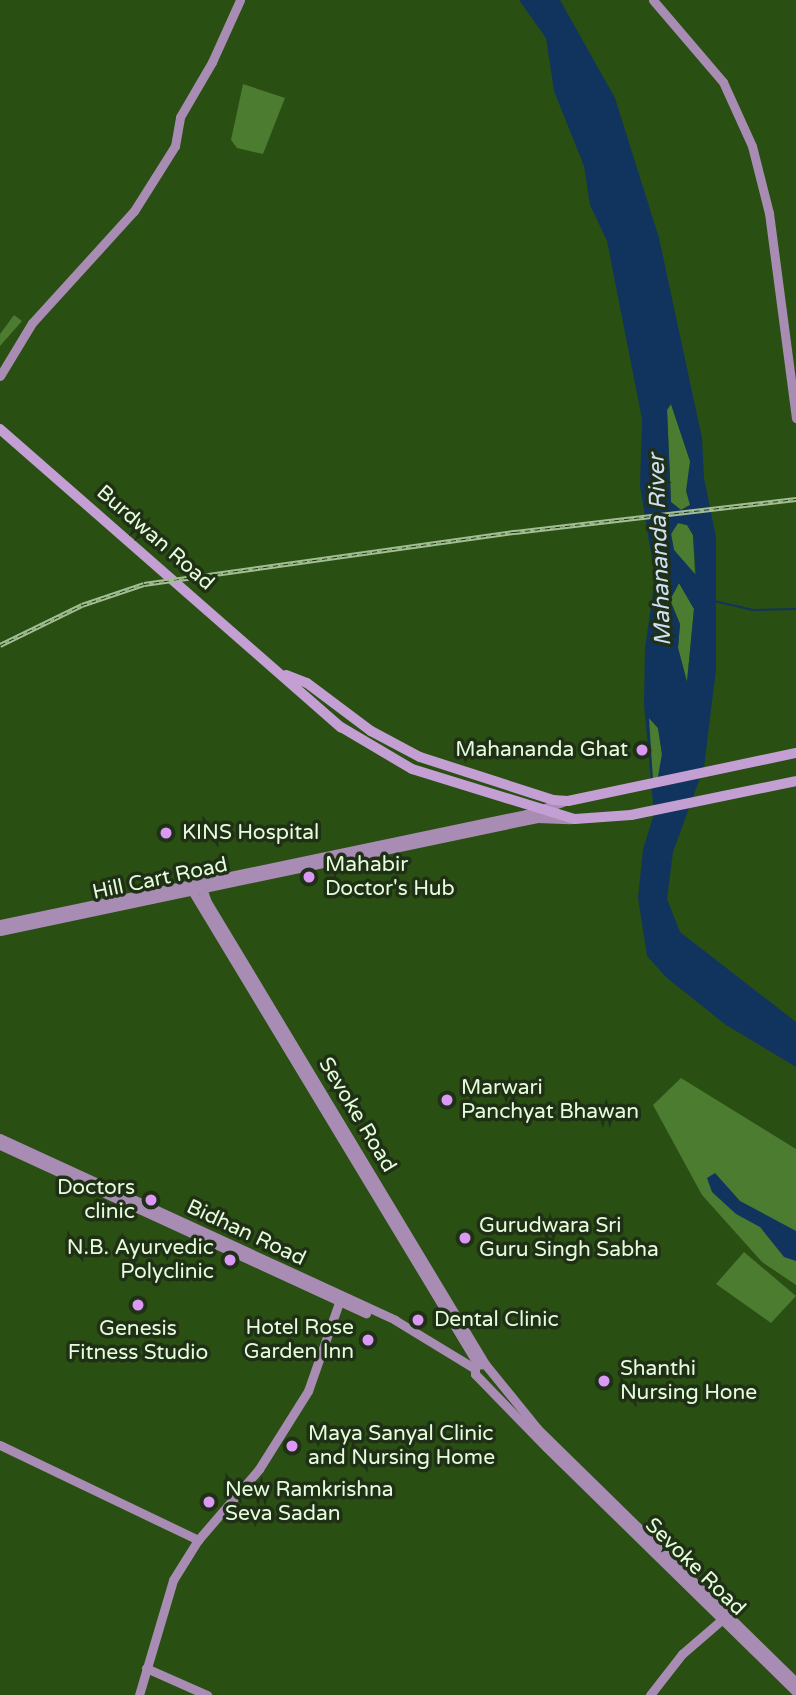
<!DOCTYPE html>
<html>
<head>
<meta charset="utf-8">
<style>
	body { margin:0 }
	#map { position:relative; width:796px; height:1695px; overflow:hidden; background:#294f12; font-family:"Varela Round",sans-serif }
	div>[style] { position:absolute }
	.green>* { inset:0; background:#4b7c30 }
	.water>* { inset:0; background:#11345f }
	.stream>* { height:2px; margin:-1px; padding:0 1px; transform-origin:1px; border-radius:1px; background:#11345f }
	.secondary>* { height:9px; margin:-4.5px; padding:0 4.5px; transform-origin:4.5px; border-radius:4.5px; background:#a88cb4 }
	.primary>* { height:10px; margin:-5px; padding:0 5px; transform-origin:5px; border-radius:5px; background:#c49fd3 }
	.rail>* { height:4.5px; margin-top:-2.25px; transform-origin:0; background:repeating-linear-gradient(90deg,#1f3016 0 5px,#a2be93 0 10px); box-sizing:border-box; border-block:2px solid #a2be93 }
	.dots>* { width:19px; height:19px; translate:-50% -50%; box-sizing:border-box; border:4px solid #1f3016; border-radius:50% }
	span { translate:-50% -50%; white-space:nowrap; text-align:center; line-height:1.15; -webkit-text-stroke:7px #1f3016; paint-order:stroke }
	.street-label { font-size:21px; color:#e6fddc }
	.poi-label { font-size:21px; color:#e6fddc }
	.right { translate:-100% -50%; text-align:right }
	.left { translate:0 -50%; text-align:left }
	.water-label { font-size:23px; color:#cfe0f6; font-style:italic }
</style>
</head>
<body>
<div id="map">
	<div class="green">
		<i style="clip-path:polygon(243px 84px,285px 98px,263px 154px,237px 148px,231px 140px)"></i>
		<i style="clip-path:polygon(14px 315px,22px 321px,0 346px,0 334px)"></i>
		<i style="clip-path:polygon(671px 404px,690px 461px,690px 505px,681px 510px,671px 502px,667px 410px)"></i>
		<i style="clip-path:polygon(678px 523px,687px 525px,693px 535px,695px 576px,674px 550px,671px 534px)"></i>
		<i style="clip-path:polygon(679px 583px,694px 609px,687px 682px,678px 648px,680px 624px,670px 600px)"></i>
		<i style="clip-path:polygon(648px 717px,658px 728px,662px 754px,661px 777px,653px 782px)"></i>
		<i style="clip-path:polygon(681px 1078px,796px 1149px,796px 1285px,762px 1262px,702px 1195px,653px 1105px)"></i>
		<i style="clip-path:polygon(744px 1252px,796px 1296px,771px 1323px,716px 1284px)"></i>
	</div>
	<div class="water">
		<i style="clip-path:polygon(evenodd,519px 0,560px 0,615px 98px,659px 238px,702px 438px,704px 478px,716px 537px,716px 670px,704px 767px,673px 852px,667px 899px,680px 932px,796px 1022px,796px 1067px,726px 1025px,667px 978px,647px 956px,638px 898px,643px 849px,654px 814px,644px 704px,645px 648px,655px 578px,640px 486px,642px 419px,607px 241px,590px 205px,584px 166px,554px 91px,546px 38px,519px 0,671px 404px,690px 461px,686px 491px,690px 505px,681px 510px,671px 502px,667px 410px,671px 404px,519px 0,678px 523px,687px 525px,693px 535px,696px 575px,674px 550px,671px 534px,678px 523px,519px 0,679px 583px,694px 609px,687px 682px,678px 648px,680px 624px,670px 600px,679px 583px,519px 0,649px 718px,658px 728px,662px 754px,657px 782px,653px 781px,649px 718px)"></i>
		<i style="clip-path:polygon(715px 1173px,740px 1201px,796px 1231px,796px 1261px,784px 1257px,760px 1227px,736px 1214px,712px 1192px,707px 1178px)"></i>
	</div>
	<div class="stream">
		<i style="left:714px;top:601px;width:40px;rotate:13deg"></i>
		<i style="left:753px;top:610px;width:43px;rotate:-1.3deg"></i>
	</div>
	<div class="secondary">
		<i style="left:653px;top:0;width:108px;rotate:49.5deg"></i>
		<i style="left:723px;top:82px;width:70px;rotate:65.6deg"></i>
		<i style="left:752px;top:146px;width:69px;rotate:75.8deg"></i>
		<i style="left:769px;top:213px;width:207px;rotate:82.5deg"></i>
		<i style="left:0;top:376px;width:62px;rotate:-58.9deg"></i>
		<i style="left:32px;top:323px;width:151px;rotate:-47.7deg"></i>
		<i style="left:134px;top:211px;width:77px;rotate:-57.8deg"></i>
		<i style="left:175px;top:146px;width:29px;rotate:-80deg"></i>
		<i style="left:180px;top:117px;width:64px;rotate:-59.8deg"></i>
		<i style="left:212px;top:62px;width:68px;rotate:-65.7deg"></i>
		<i style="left:201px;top:885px;width:18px;rotate:71deg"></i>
		<i style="left:207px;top:902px;width:539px;rotate:58.96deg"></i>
		<i style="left:191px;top:889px;width:554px;rotate:58.89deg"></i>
		<i style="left:0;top:924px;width:537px;rotate:-11.81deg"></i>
		<i style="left:526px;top:814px;width:38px;rotate:-18deg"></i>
		<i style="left:0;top:931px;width:549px;rotate:-11.88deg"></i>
		<i style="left:537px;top:818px;width:33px;rotate:2deg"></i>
		<i style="left:0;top:1138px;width:435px;rotate:24.7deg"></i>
		<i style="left:395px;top:1320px;width:92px;rotate:31.3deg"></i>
		<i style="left:0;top:1145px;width:403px;rotate:24.7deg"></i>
		<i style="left:0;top:1445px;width:220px;rotate:25.6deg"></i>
		<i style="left:146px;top:1668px;width:67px;rotate:23.9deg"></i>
		<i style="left:796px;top:1682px;width:363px;rotate:-135.6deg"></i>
		<i style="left:537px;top:1428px;width:82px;rotate:-129.1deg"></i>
		<i style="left:485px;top:1364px;width:10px;rotate:174deg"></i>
		<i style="left:475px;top:1365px;width:9px;rotate:90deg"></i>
		<i style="left:475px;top:1374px;width:102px;rotate:45.8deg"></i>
		<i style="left:546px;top:1447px;width:350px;rotate:44.4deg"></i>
		<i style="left:139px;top:1695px;width:120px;rotate:-73.5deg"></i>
		<i style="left:173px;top:1580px;width:47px;rotate:-58deg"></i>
		<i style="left:198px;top:1540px;width:94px;rotate:-49.3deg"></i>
		<i style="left:259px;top:1469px;width:92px;rotate:-57.9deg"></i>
		<i style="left:308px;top:1391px;width:100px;rotate:-70.7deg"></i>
		<i style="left:650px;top:1695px;width:52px;rotate:-52deg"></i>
		<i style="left:682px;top:1654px;width:58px;rotate:-40.8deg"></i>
	</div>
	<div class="primary">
		<i style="left:0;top:429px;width:453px;rotate:41.2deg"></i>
		<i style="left:341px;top:727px;width:82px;rotate:30.6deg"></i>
		<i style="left:412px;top:769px;width:170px;rotate:17.1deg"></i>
		<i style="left:575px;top:819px;width:56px;rotate:-4.1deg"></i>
		<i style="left:631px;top:815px;width:168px;rotate:-11.6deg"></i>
		<i style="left:286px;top:675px;width:22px;rotate:21deg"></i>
		<i style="left:307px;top:683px;width:80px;rotate:36.9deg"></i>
		<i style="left:371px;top:731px;width:55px;rotate:28deg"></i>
		<i style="left:420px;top:757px;width:140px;rotate:17.9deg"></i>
		<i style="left:553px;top:800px;width:15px;rotate:4deg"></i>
		<i style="left:568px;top:801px;width:233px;rotate:-11.9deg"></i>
	</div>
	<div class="rail">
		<i style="left:0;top:645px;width:91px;rotate:-26deg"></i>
		<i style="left:82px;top:605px;width:65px;rotate:-18.7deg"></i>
		<i style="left:144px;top:584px;width:375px;rotate:-8deg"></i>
		<i style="left:515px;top:532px;width:283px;rotate:-6.7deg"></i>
	</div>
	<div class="dots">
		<i style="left:642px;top:750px;background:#db99f5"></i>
		<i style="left:166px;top:833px;background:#db99f5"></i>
		<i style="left:309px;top:877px;background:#db99f5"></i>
		<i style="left:447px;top:1100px;background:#db99f5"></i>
		<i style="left:151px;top:1200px;background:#db99f5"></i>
		<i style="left:465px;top:1238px;background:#db99f5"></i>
		<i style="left:230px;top:1260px;background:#db99f5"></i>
		<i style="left:138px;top:1305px;background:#db99f5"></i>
		<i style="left:418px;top:1320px;background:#db99f5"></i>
		<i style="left:368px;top:1340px;background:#db99f5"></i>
		<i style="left:604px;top:1381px;background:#db99f5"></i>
		<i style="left:292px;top:1446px;background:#db99f5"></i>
		<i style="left:209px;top:1502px;background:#db99f5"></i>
	</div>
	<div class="street-label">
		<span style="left:155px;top:538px;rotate:41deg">Burdwan Road</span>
		<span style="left:160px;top:879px;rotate:-12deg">Hill Cart Road</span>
		<span style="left:357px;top:1115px;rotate:59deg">Sevoke Road</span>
		<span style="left:246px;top:1233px;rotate:25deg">Bidhan Road</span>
		<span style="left:695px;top:1567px;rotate:44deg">Sevoke Road</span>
	</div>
	<div class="poi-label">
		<span class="right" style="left:628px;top:750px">Mahananda Ghat</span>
		<span class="left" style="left:182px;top:833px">KINS Hospital</span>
		<span class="left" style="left:325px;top:877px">Mahabir<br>Doctor's Hub</span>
		<span class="left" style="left:461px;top:1100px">Marwari<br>Panchyat Bhawan</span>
		<span class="right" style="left:135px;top:1200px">Doctors<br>clinic</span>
		<span class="left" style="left:479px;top:1238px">Gurudwara Sri<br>Guru Singh Sabha</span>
		<span class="right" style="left:214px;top:1260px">N.B. Ayurvedic<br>Polyclinic</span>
		<span class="left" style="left:434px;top:1320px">Dental Clinic</span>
		<span class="right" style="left:354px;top:1340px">Hotel Rose<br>Garden Inn</span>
		<span style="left:138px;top:1341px">Genesis<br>Fitness Studio</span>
		<span class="left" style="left:620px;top:1381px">Shanthi<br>Nursing Hone</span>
		<span class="left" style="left:308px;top:1446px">Maya Sanyal Clinic<br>and Nursing Home</span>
		<span class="left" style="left:225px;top:1502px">New Ramkrishna<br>Seva Sadan</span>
	</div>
	<div class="water-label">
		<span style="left:660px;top:550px;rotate:-92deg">Mahananda River</span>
	</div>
</div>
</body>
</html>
